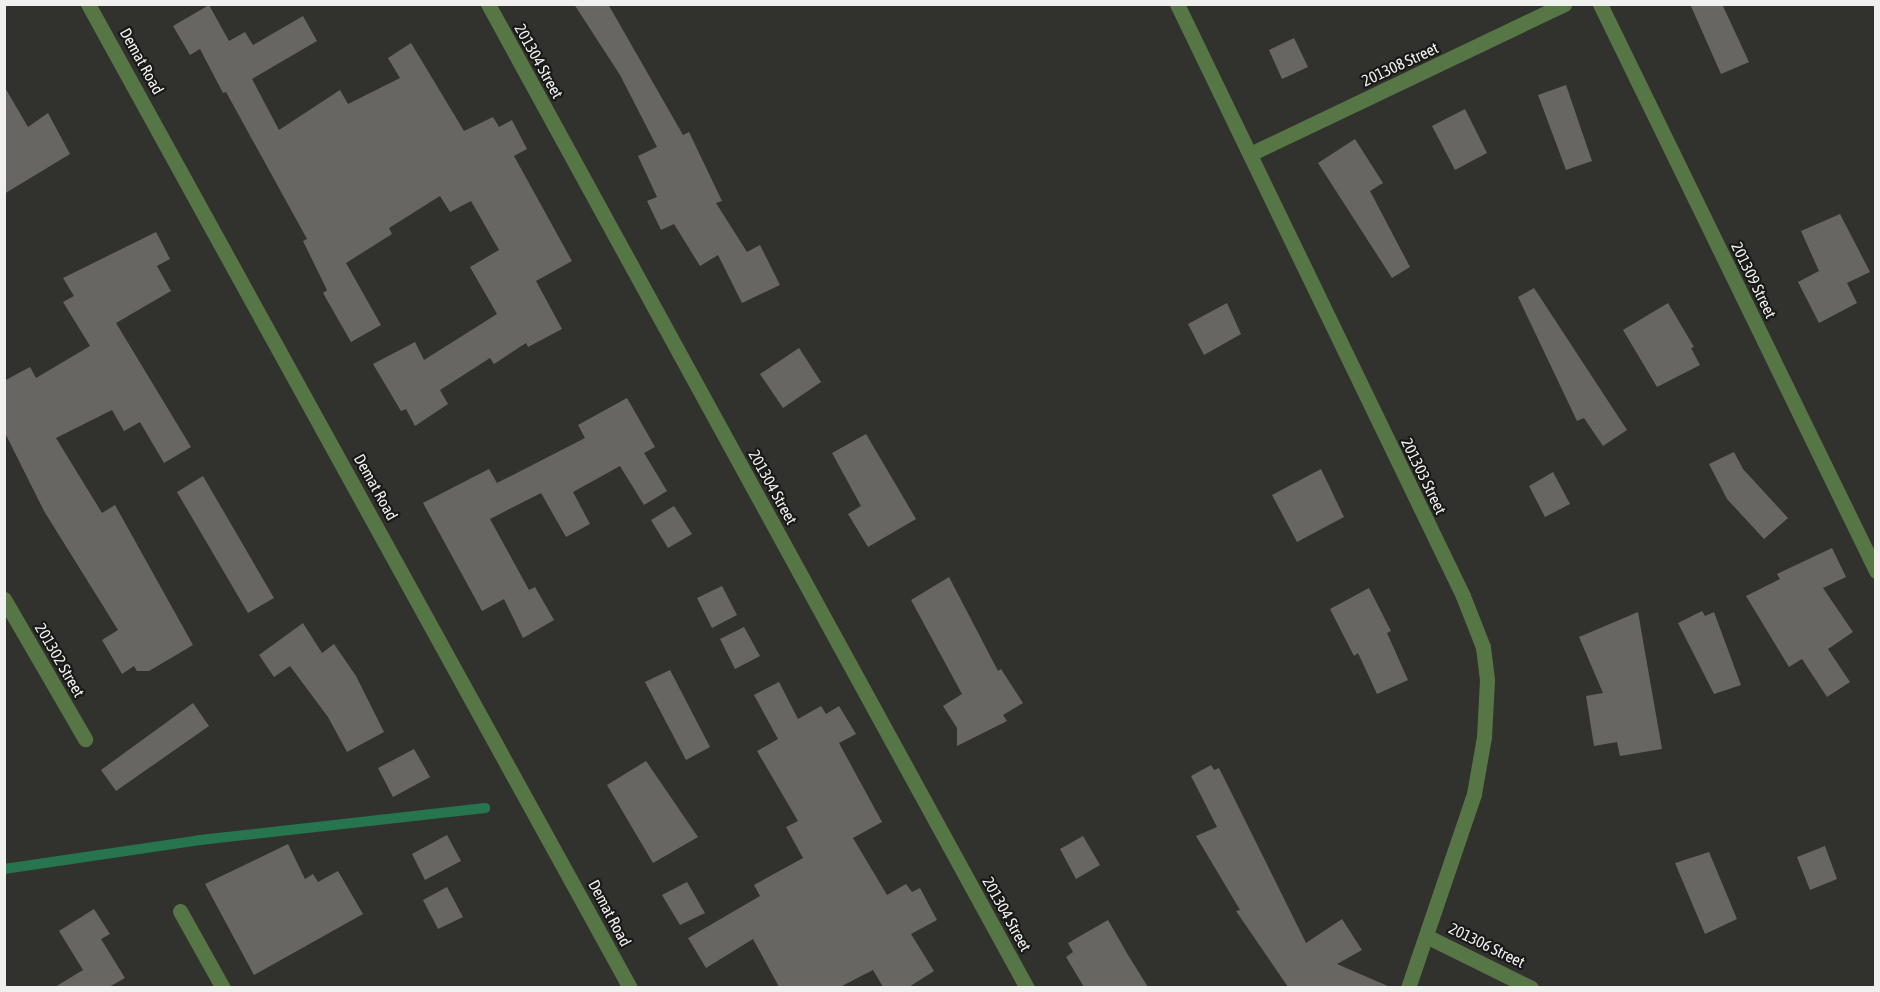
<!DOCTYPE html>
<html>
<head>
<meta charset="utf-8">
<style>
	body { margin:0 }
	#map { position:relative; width:1880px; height:992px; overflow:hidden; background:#31322e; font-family:"Asap Condensed",sans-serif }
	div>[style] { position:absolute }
	.stream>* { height:10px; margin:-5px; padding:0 5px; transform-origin:5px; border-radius:5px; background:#27754e }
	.building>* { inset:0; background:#686663 }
	.minor>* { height:15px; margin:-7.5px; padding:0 7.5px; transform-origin:7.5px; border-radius:7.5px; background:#567645 }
	.tertiary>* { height:15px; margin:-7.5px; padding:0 7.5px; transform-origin:7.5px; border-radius:7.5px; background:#567645 }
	span { translate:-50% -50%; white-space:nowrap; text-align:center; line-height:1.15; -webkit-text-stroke:4.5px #191918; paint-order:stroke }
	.street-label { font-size:16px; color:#f0f1ee }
	.frame { position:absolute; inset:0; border:6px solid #f0f1ee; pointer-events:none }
</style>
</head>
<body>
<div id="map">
	<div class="stream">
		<i style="left:4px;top:869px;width:198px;rotate:-8.4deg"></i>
		<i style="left:200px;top:840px;width:287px;rotate:-6.4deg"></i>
	</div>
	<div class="building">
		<i style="clip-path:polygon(574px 4px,608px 4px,683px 135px,689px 132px,722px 201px,716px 203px,747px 252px,760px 245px,780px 285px,742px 303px,718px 255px,700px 266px,674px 224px,661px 230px,647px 201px,657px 197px,638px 156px,657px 147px,620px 75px)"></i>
		<i style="clip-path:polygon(1690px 4px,1722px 4px,1749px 62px,1721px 74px)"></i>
		<i style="clip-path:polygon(209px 5px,229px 41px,245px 32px,253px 45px,303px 16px,317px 41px,252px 79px,279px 130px,340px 90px,348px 104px,400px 78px,388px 58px,411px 43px,464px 131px,493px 117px,499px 127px,512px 120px,527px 149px,514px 156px,572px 261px,536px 281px,562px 329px,528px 347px,526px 343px,494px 364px,490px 358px,440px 390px,448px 404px,415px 426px,406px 409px,401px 411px,373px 364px,415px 342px,424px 360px,497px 314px,470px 267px,499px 250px,471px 201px,450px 212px,440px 196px,389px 228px,392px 234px,346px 263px,381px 325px,351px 342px,323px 293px,327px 290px,303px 241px,307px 239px,226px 92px,223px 93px,200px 49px,190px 55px,173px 26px)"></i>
		<i style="clip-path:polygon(1294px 38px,1308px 67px,1282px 79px,1269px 50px)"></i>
		<i style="clip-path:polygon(1566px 85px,1592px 161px,1566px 170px,1538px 95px)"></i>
		<i style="clip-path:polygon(4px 86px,28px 127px,48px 113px,70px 154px,4px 194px)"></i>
		<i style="clip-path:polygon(1465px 109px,1487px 153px,1455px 170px,1432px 126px)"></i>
		<i style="clip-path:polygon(1355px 139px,1383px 183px,1370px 191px,1410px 267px,1392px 278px,1318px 163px)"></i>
		<i style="clip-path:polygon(1840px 214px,1870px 272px,1847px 283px,1857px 303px,1819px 323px,1798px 282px,1819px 271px,1801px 231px)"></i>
		<i style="clip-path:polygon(156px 232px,170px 259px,157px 266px,171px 291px,116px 323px,191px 447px,164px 463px,140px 422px,124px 431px,112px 410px,56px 438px,102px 513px,115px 505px,193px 645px,149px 671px,137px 671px,134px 666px,122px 674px,102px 640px,118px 630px,44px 511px,4px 431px,4px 381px,30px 367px,36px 378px,90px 346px,63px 302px,74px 296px,63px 278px)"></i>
		<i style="clip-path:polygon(1534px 288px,1627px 430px,1603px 446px,1584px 418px,1577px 421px,1518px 297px)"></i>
		<i style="clip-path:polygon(1227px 303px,1241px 334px,1204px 355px,1188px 324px)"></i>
		<i style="clip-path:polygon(1668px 303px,1694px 347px,1691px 348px,1700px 365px,1657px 387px,1623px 330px)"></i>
		<i style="clip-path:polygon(799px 348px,821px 382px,783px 408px,760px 374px)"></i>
		<i style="clip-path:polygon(627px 398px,655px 447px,644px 453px,667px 491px,644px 505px,620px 466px,573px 492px,590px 524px,566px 537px,541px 493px,490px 519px,529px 590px,535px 587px,554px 620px,523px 638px,504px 599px,482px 611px,423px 503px,489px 469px,497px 483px,585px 438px,578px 425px)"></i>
		<i style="clip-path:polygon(866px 434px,916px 519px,868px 547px,848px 514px,861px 506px,832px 453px)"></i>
		<i style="clip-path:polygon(1734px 452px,1743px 469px,1788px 518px,1764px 539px,1727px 499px,1709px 464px)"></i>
		<i style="clip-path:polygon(1321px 469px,1344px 517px,1297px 542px,1272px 495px)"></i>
		<i style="clip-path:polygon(1553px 472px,1570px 504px,1545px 517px,1529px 486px)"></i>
		<i style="clip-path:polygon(203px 476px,274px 598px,248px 613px,177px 492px)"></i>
		<i style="clip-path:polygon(674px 506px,692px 534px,668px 548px,651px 520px)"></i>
		<i style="clip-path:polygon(1832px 548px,1846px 577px,1823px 588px,1853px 632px,1828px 649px,1850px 682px,1827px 697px,1802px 659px,1789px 667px,1746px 596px,1780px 579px,1777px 574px)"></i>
		<i style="clip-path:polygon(949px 577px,998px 671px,1001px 669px,1023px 703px,1003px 715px,1007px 721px,957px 746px,957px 728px,943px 706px,962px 694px,911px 600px)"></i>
		<i style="clip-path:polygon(722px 586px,737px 615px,712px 628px,697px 598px)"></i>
		<i style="clip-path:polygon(1369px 588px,1391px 631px,1387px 633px,1408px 680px,1377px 694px,1358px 653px,1354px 656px,1330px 609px)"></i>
		<i style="clip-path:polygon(1702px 611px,1705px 616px,1714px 612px,1741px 685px,1714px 694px,1678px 623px)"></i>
		<i style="clip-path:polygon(1638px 612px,1662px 749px,1620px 756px,1617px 742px,1594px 746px,1586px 696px,1603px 693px,1579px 637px)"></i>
		<i style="clip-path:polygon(303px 623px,322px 653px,334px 644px,356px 676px,384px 732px,347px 752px,328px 717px,290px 666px,274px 677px,259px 655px)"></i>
		<i style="clip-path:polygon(744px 627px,760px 656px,735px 669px,720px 639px)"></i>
		<i style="clip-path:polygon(670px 670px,710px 747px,686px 760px,645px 682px)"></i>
		<i style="clip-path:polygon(779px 682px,798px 719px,821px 706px,826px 714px,839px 706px,856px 734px,839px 743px,882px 822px,853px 838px,887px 895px,906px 884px,912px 892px,920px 888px,937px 920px,911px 934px,934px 971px,909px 987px,883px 987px,873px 970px,840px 987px,779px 987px,753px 939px,706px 968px,688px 938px,760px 896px,754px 885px,803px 858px,786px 827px,798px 821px,757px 751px,778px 739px,754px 695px)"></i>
		<i style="clip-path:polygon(193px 703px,209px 726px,116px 791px,101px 770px)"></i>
		<i style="clip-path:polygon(414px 749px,430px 777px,393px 797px,378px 768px)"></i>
		<i style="clip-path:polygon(646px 761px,698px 837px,653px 863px,607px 785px)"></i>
		<i style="clip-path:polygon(1211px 765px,1214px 770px,1219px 768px,1306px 943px,1342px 919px,1362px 950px,1337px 964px,1390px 987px,1288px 987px,1236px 911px,1240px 910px,1196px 836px,1217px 827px,1191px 776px)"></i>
		<i style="clip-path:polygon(447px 835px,461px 861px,425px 880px,412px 854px)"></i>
		<i style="clip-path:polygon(1083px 836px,1100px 865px,1076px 879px,1060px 849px)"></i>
		<i style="clip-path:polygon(288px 844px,305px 879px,313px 874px,318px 882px,338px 871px,363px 914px,254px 975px,205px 884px)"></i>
		<i style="clip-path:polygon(1825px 846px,1837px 879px,1810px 890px,1797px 857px)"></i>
		<i style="clip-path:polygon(1709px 852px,1737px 919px,1705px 934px,1675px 863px)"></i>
		<i style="clip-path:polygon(687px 882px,705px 913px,680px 925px,662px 895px)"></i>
		<i style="clip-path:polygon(447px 887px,463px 917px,438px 929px,423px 900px)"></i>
		<i style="clip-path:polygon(94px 909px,110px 934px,101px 939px,125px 978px,109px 987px,55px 987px,83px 970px,59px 931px)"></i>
		<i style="clip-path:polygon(1108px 920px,1128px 955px,1148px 987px,1084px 987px,1066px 957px,1073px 952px,1068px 943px)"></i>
	</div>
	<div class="minor">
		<i style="left:488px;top:4px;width:1122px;rotate:61.29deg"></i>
		<i style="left:1177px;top:4px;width:657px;rotate:64.21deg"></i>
		<i style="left:1463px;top:596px;width:55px;rotate:68.6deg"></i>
		<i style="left:1483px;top:647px;width:33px;rotate:83deg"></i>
		<i style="left:1487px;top:680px;width:57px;rotate:93deg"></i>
		<i style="left:1484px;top:737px;width:58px;rotate:100deg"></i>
		<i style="left:1474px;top:794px;width:205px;rotate:108.8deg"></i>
		<i style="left:1600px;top:4px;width:631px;rotate:64.04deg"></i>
		<i style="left:1250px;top:154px;width:348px;rotate:-25.5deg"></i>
		<i style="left:4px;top:599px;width:162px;rotate:59.9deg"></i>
		<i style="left:180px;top:911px;width:88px;rotate:60.8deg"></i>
		<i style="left:1426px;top:936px;width:117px;rotate:26.3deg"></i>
	</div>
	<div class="tertiary">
		<i style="left:88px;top:4px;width:1123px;rotate:61.15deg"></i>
	</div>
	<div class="street-label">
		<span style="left:142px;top:61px;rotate:61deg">Demat Road</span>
		<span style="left:539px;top:61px;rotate:61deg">201304 Street</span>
		<span style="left:1400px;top:64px;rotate:-25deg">201308 Street</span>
		<span style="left:1754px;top:280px;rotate:64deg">201309 Street</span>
		<span style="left:1424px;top:476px;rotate:64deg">201303 Street</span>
		<span style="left:376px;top:487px;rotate:61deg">Demat Road</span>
		<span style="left:773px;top:487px;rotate:61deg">201304 Street</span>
		<span style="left:60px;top:660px;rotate:60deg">201302 Street</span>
		<span style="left:610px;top:913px;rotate:62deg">Demat Road</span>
		<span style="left:1007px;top:914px;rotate:61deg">201304 Street</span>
		<span style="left:1487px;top:945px;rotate:26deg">201306 Street</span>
	</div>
	<div class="frame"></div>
</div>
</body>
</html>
